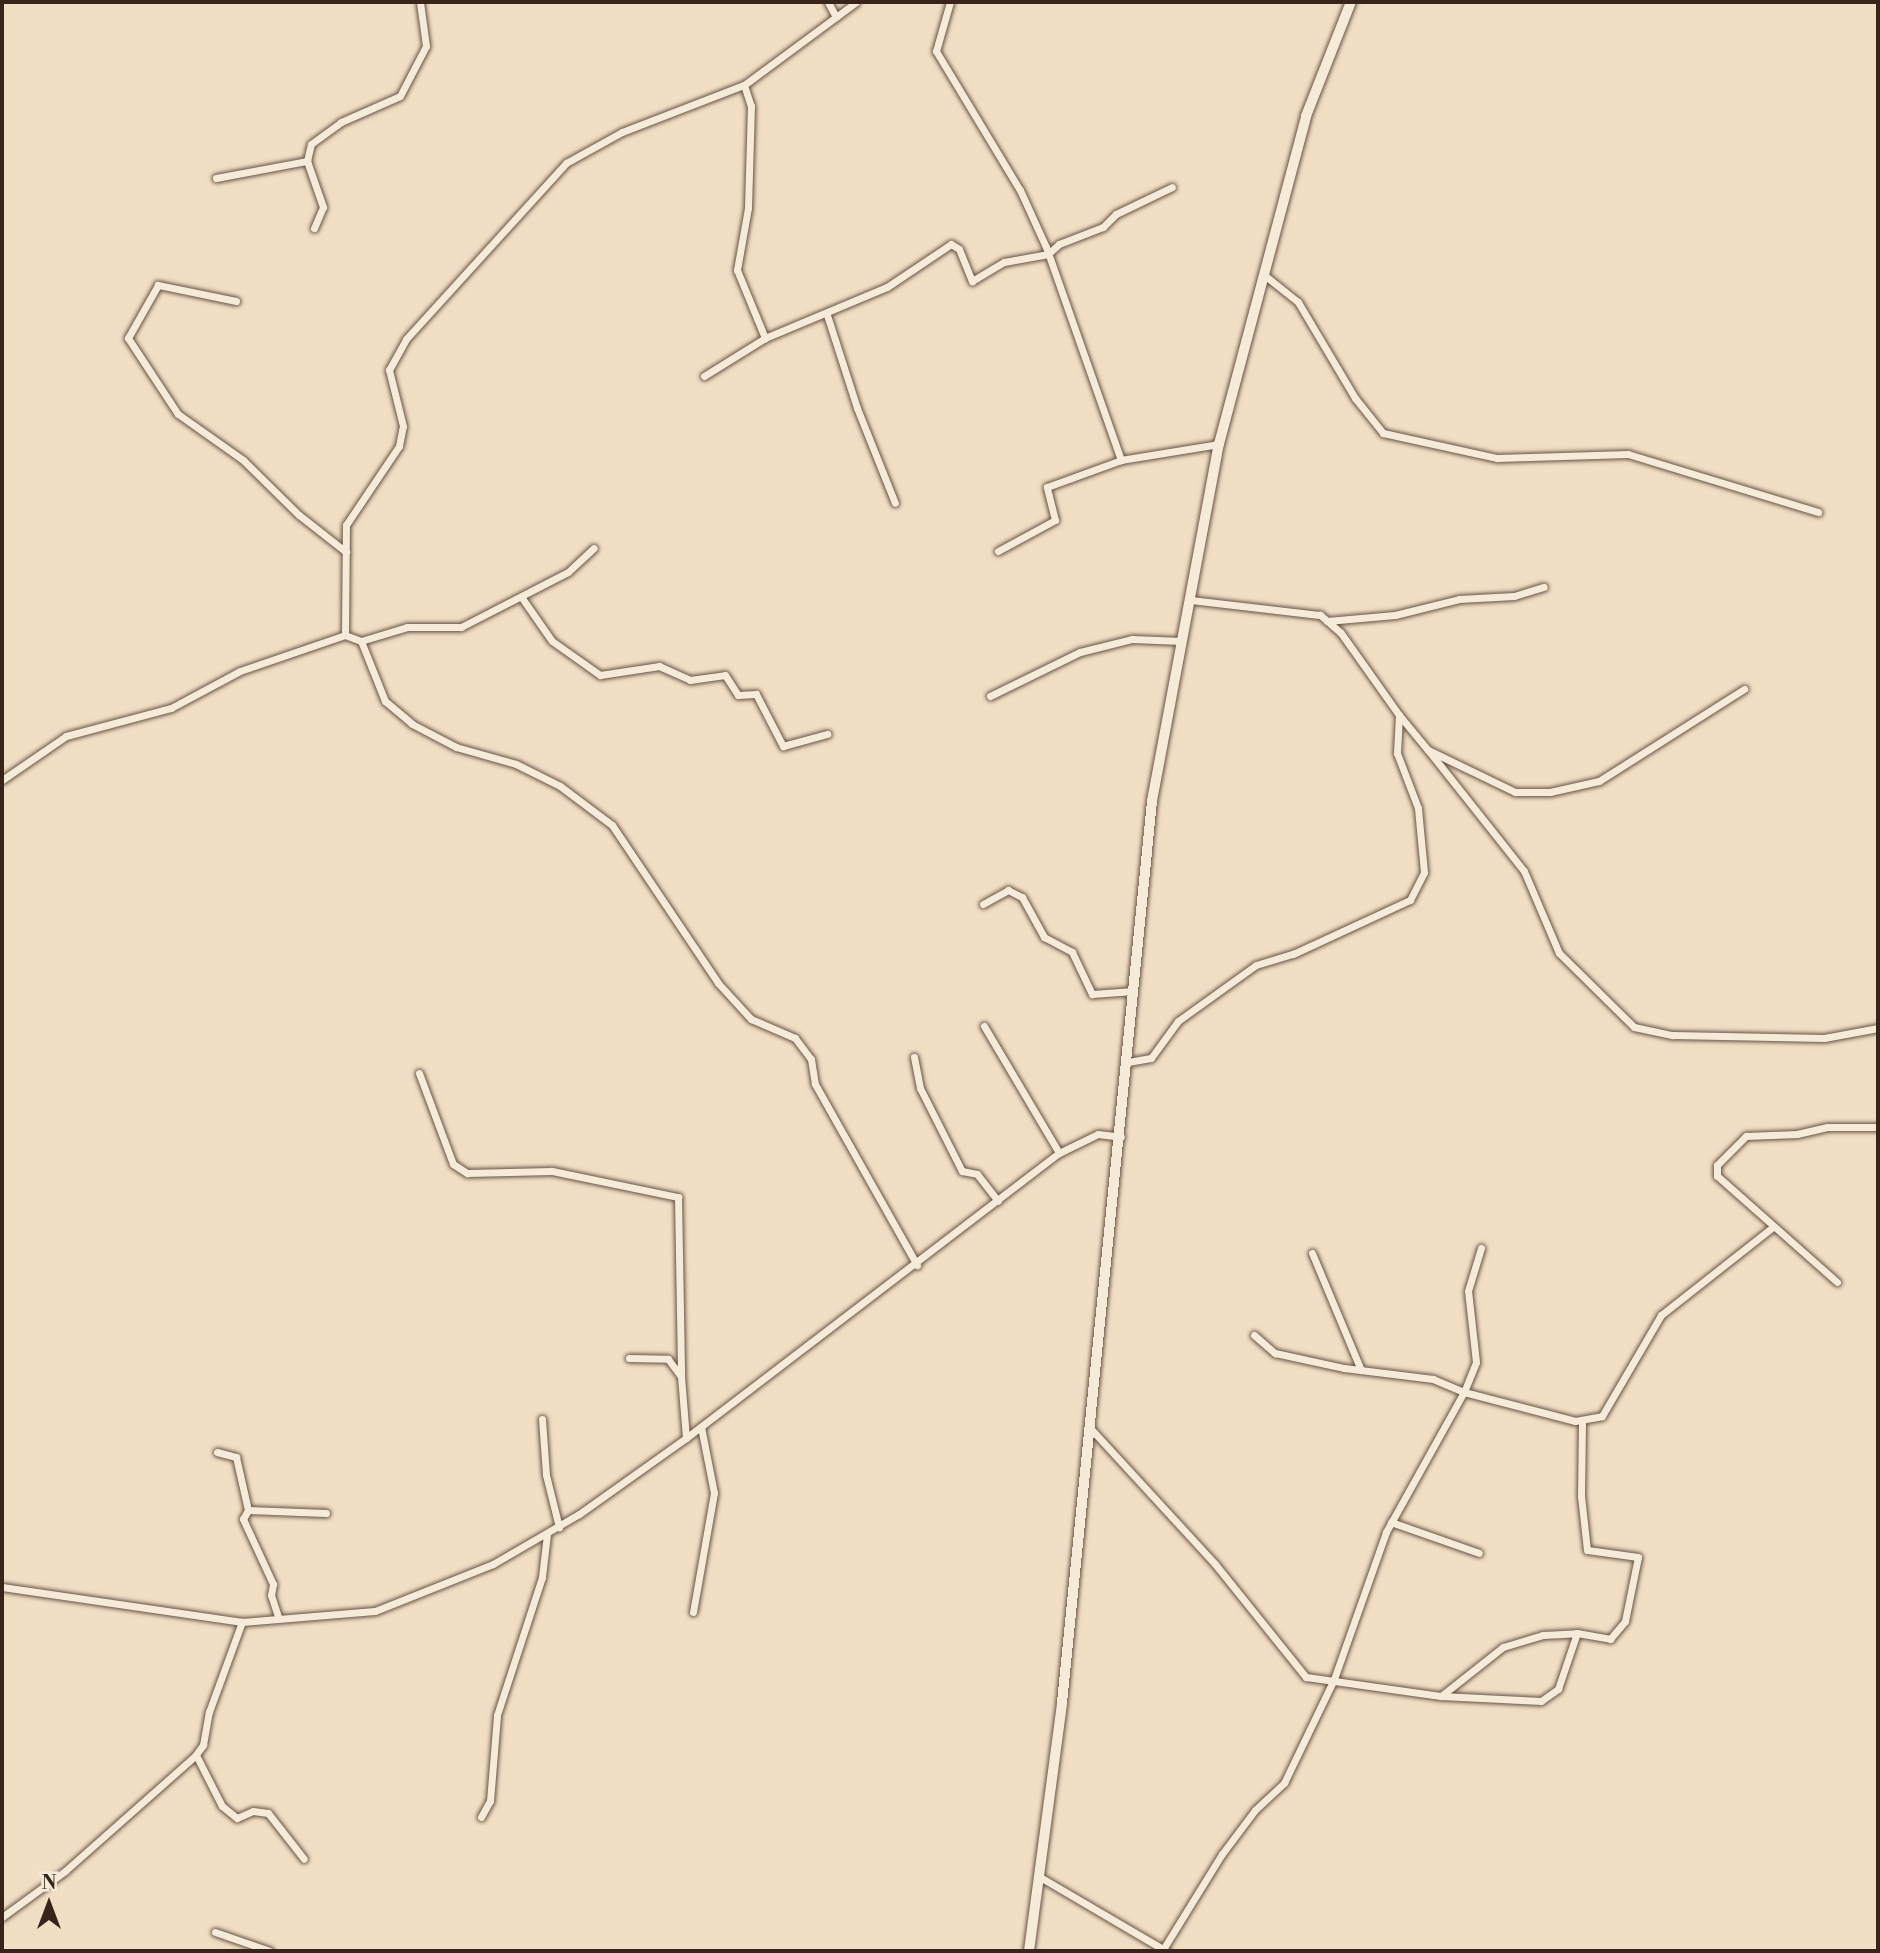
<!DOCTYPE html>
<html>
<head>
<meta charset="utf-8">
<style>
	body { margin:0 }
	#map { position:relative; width:1880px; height:1953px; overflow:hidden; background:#f1dfc5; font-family:"Libre Bodoni",serif }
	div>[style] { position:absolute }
	.roads { filter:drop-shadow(0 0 2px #675344) drop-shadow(0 0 2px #675344) }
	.street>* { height:7px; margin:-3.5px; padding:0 3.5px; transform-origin:3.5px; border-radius:3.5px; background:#f6ead9 }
	.secondary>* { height:10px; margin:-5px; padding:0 5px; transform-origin:5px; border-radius:5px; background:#f6ead9 }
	span { translate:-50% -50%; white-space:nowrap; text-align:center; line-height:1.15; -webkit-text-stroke:6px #f6ead9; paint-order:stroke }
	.frame { position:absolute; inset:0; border:4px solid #392419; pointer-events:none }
	.north { position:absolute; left:14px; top:1869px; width:70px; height:70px; -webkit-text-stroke:5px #f6ead9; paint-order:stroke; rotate:0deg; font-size:19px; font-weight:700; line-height:28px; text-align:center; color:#392419 }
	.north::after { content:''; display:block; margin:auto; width:24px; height:32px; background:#392419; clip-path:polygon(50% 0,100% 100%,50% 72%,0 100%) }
</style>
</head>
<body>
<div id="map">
	<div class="roads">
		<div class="street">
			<i style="left:828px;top:2px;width:17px;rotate:62deg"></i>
			<i style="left:950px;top:2px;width:51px;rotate:105.9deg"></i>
			<i style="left:936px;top:51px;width:162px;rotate:58.9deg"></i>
			<i style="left:1020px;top:190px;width:63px;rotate:65.5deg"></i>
			<i style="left:1046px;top:247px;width:226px;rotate:70.6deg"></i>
			<i style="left:1121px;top:460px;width:99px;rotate:-9.3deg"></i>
			<i style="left:744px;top:85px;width:22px;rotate:72deg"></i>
			<i style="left:751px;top:106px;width:102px;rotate:91.7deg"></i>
			<i style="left:748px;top:208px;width:63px;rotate:100.1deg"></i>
			<i style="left:737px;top:270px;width:74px;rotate:67.6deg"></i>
			<i style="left:307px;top:161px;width:17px;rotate:-77deg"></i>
			<i style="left:311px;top:144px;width:37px;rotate:-36deg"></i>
			<i style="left:341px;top:122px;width:64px;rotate:-23.8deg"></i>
			<i style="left:400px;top:96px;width:56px;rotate:-62.5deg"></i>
			<i style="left:426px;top:46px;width:44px;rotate:-97.8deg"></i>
			<i style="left:216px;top:178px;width:93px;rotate:-10.6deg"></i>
			<i style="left:307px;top:161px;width:49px;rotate:70.8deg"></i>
			<i style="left:323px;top:207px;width:23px;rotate:113deg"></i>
			<i style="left:1263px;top:274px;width:45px;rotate:38.7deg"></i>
			<i style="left:1298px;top:302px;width:112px;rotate:59.3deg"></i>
			<i style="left:1355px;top:398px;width:45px;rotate:51.3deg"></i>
			<i style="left:1383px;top:433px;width:117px;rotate:12.4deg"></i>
			<i style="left:1497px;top:458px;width:131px;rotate:-1.7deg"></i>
			<i style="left:1628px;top:454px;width:199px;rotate:17deg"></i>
			<i style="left:236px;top:301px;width:80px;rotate:-168.4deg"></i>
			<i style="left:158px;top:285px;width:61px;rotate:119.5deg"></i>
			<i style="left:128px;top:338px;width:91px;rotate:56.7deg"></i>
			<i style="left:178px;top:414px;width:80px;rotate:35.3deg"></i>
			<i style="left:243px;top:460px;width:78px;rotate:44.5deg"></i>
			<i style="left:299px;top:515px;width:60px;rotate:38.2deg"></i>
			<i style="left:827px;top:315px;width:98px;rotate:72.1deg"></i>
			<i style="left:857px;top:408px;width:102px;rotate:68.2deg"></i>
			<i style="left:704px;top:376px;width:72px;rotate:-31.9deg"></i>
			<i style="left:765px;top:338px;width:132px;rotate:-22.7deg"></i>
			<i style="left:887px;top:287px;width:77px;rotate:-33.9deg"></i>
			<i style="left:951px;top:244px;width:9px;rotate:32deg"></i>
			<i style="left:959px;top:249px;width:35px;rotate:68deg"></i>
			<i style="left:972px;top:281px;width:37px;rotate:-31deg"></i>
			<i style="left:1004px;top:262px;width:45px;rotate:-10.3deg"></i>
			<i style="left:1048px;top:254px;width:15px;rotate:-42deg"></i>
			<i style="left:1059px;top:244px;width:47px;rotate:-21.1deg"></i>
			<i style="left:1103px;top:227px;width:18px;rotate:-45deg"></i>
			<i style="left:1116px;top:214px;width:62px;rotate:-25.7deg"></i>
			<i style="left:998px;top:551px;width:65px;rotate:-28.5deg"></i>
			<i style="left:1055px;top:520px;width:34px;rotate:-104deg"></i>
			<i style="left:1047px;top:487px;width:79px;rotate:-20deg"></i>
			<i style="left:522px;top:598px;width:52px;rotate:55.1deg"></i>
			<i style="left:552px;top:641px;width:59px;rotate:35.3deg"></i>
			<i style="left:600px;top:675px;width:60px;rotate:-8.7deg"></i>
			<i style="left:659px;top:666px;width:34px;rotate:24deg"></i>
			<i style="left:690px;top:680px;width:35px;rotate:-8deg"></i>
			<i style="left:725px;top:675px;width:24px;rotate:57deg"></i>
			<i style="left:738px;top:695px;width:18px;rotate:-3deg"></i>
			<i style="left:756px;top:694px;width:59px;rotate:62.6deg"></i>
			<i style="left:783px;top:746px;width:46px;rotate:-15.3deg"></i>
			<i style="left:1327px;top:621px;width:68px;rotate:-5deg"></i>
			<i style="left:1395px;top:615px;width:66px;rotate:-14deg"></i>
			<i style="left:1459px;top:599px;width:55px;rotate:-3.1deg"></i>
			<i style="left:1514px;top:596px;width:31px;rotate:-17deg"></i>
			<i style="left:345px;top:635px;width:17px;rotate:21deg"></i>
			<i style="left:361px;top:641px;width:48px;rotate:-16.9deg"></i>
			<i style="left:407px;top:627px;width:54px"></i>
			<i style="left:461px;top:627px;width:120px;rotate:-27.2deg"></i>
			<i style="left:568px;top:572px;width:35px;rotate:-43deg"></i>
			<i style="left:361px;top:641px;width:65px;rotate:68.2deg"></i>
			<i style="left:385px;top:701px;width:35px;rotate:40deg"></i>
			<i style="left:412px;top:724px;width:50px;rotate:27.6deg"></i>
			<i style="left:456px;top:747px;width:62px;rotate:15.8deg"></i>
			<i style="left:516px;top:764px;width:49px;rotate:26.6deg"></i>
			<i style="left:560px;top:786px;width:65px;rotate:36.9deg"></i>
			<i style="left:612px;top:825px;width:190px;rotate:56.1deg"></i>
			<i style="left:718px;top:983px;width:49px;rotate:47.5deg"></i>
			<i style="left:751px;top:1019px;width:48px;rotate:23.4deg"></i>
			<i style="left:795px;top:1038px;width:26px;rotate:53deg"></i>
			<i style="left:811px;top:1059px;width:25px;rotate:81deg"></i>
			<i style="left:815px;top:1084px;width:208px;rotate:60.6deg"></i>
			<i style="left:990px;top:696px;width:100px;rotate:-26.1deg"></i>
			<i style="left:1080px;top:652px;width:54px;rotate:-14deg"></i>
			<i style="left:1132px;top:639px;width:50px;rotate:2.3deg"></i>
			<i style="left:1399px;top:715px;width:45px;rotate:50.4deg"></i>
			<i style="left:1428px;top:750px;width:97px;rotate:25.8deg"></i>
			<i style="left:1515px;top:792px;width:35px"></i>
			<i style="left:1550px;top:792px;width:50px;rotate:-12.7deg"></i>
			<i style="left:1599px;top:781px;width:172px;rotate:-32.4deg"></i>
			<i style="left:1428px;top:750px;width:154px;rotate:51.6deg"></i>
			<i style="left:1524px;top:871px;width:89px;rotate:66.9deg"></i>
			<i style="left:1559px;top:953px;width:105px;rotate:44.6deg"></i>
			<i style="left:1634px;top:1027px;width:40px;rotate:12deg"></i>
			<i style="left:1673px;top:1035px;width:151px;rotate:1.1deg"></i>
			<i style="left:1824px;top:1038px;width:55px;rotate:-10.5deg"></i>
			<i style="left:2px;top:780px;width:78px;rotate:-34.5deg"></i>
			<i style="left:66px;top:736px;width:109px;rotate:-14.9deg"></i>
			<i style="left:171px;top:708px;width:78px;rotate:-28.2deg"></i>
			<i style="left:240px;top:671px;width:111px;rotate:-18.9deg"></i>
			<i style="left:345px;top:635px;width:110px;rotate:-89.5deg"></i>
			<i style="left:346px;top:525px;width:95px;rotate:-56.1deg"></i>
			<i style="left:399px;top:446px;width:20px;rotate:-79deg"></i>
			<i style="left:403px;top:426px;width:58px;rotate:-104deg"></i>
			<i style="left:389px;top:370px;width:35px;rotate:-61deg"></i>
			<i style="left:406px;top:339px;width:238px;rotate:-47.7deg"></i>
			<i style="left:566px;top:163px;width:64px;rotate:-29deg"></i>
			<i style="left:622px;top:132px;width:131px;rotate:-21.1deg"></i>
			<i style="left:744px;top:85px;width:139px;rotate:-36.5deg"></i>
			<i style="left:983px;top:904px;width:29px;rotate:-29deg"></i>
			<i style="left:1008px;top:890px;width:16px;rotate:27deg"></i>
			<i style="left:1022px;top:897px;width:46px;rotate:61.2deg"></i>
			<i style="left:1044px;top:937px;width:32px;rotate:28deg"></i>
			<i style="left:1072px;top:952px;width:47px;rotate:64.5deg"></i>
			<i style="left:1092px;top:994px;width:42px;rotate:-4.1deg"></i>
			<i style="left:984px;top:1026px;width:147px;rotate:59.4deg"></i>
			<i style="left:914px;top:1057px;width:32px;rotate:79deg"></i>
			<i style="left:920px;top:1088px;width:93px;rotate:63.2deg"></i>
			<i style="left:962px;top:1171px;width:15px;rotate:11deg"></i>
			<i style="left:977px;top:1174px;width:34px;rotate:52deg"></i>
			<i style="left:1128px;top:1062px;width:23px;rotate:-10deg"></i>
			<i style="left:1151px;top:1058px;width:46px;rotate:-53.9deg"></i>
			<i style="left:1178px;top:1021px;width:96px;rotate:-35.7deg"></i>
			<i style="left:1256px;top:965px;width:39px;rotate:-17deg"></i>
			<i style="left:1293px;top:954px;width:129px;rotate:-24.8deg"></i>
			<i style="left:1410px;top:900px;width:31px;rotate:-63deg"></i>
			<i style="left:1424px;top:872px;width:64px;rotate:-95.4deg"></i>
			<i style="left:1418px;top:808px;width:59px;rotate:-110.9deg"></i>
			<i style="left:1397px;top:753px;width:38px;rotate:-87deg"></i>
			<i style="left:1399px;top:715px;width:100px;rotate:-125.3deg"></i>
			<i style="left:1341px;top:633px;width:28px;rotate:-139deg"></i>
			<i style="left:1320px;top:615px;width:131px;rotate:-173.4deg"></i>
			<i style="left:419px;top:1073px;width:97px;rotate:69.5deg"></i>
			<i style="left:453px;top:1164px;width:17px;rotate:33deg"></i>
			<i style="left:467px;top:1173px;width:85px;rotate:-1.3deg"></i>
			<i style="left:552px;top:1171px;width:129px;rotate:11.7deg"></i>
			<i style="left:678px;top:1197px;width:179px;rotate:89deg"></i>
			<i style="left:1312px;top:1253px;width:127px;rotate:67.3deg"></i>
			<i style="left:1837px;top:1282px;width:160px;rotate:-138.5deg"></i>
			<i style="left:1717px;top:1176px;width:11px;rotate:-90deg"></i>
			<i style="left:1717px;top:1165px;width:41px;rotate:-45deg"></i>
			<i style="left:1746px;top:1136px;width:51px;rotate:-2.2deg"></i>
			<i style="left:1797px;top:1134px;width:31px;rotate:-13deg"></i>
			<i style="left:1827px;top:1127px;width:51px"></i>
			<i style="left:1254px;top:1335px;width:28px;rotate:41deg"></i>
			<i style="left:1275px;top:1353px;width:71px;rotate:12.3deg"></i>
			<i style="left:1344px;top:1368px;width:90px;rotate:7deg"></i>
			<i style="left:1433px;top:1379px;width:34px;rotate:23deg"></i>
			<i style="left:1464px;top:1392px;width:32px;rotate:-68deg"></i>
			<i style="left:1476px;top:1362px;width:71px;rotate:-96.4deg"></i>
			<i style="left:1468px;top:1291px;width:45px;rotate:-73.2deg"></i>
			<i style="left:629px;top:1358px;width:39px;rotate:1deg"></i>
			<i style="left:668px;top:1359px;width:21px;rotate:53deg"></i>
			<i style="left:681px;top:1376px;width:62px;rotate:85.4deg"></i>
			<i style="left:542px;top:1419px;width:56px;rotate:85.9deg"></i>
			<i style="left:546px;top:1475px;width:54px;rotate:76deg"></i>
			<i style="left:1091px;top:1429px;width:183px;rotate:47.4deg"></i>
			<i style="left:1215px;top:1564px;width:145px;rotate:51.2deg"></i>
			<i style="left:1306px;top:1677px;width:136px;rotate:8deg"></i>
			<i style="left:1441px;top:1696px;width:79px;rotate:-38.3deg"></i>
			<i style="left:1503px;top:1647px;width:42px;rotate:-16.7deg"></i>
			<i style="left:1543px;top:1635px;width:34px;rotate:-3deg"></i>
			<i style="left:1577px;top:1633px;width:34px;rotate:10deg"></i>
			<i style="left:1610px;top:1639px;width:23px;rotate:-50deg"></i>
			<i style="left:1625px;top:1621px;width:65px;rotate:-78.5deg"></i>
			<i style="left:1638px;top:1557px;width:51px;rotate:-172.2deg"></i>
			<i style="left:1587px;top:1550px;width:54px;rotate:-96.3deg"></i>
			<i style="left:1581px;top:1496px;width:76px;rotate:-89.2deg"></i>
			<i style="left:217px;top:1452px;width:20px;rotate:15deg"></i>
			<i style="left:236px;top:1457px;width:54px;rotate:77.2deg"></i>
			<i style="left:248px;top:1510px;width:10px;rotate:119deg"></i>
			<i style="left:243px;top:1519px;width:72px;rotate:65.2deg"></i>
			<i style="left:273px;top:1584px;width:11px;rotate:100deg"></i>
			<i style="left:271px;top:1595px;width:25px;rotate:72deg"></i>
			<i style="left:248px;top:1510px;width:78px;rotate:2.2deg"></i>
			<i style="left:1391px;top:1522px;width:93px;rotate:19.4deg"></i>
			<i style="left:2px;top:1587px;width:243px;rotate:8.3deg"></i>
			<i style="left:242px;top:1622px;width:133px;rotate:-4.7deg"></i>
			<i style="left:375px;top:1611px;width:127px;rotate:-21.7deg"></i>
			<i style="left:493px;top:1564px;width:99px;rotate:-30.2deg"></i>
			<i style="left:579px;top:1514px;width:131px;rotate:-35.4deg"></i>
			<i style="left:686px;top:1438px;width:469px;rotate:-37.4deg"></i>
			<i style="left:1059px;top:1153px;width:43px;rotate:-26deg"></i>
			<i style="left:1098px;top:1134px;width:23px;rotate:7deg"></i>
			<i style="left:693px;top:1612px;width:121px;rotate:-80deg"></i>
			<i style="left:714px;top:1493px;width:67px;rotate:-101.1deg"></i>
			<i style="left:1441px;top:1696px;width:100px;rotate:2.9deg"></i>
			<i style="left:1541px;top:1701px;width:21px;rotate:-35deg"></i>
			<i style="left:1558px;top:1689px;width:59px;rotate:-71.3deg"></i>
			<i style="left:196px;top:1755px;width:57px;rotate:63deg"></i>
			<i style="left:222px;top:1806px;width:19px;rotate:39deg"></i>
			<i style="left:237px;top:1818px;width:17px;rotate:-24deg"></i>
			<i style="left:253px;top:1811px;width:15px;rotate:8deg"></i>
			<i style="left:268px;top:1813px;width:58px;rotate:52deg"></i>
			<i style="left:481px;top:1817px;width:18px;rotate:-61deg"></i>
			<i style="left:490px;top:1801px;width:86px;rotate:-85.3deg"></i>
			<i style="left:497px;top:1715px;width:145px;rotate:-71.9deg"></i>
			<i style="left:542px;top:1577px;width:43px;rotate:-83.4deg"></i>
			<i style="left:1040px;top:1877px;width:146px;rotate:30.4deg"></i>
			<i style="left:2px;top:1917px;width:78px;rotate:-36.1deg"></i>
			<i style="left:65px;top:1871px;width:174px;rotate:-41.5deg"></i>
			<i style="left:195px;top:1756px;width:14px;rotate:-54deg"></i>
			<i style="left:203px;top:1745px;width:34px;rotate:-80deg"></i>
			<i style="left:209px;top:1712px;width:96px;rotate:-69.9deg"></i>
			<i style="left:215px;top:1932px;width:58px;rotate:19.1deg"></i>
			<i style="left:1162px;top:1951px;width:114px;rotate:-58.3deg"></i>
			<i style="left:1222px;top:1854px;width:55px;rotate:-53.1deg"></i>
			<i style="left:1255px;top:1810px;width:40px;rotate:-43deg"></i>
			<i style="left:1284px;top:1783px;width:115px;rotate:-64.3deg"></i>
			<i style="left:1334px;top:1679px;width:156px;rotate:-70.5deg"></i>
			<i style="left:1386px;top:1532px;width:160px;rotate:-60.9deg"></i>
			<i style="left:1464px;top:1392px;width:115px;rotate:14.6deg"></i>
			<i style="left:1575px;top:1421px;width:27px;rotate:-10deg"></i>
			<i style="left:1602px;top:1416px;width:117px;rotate:-59.7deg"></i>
			<i style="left:1661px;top:1315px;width:142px;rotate:-38.2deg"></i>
		</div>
		<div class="secondary">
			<i style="left:1029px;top:1951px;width:250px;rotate:-82.4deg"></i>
			<i style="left:1062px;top:1703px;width:906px;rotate:-84.3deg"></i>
			<i style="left:1152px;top:801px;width:363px;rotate:-79.4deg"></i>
			<i style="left:1219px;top:444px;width:339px;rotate:-75.1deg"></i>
			<i style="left:1306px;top:116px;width:123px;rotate:-68.5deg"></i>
		</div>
	</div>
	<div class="frame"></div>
	<div class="north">N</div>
</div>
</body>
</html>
